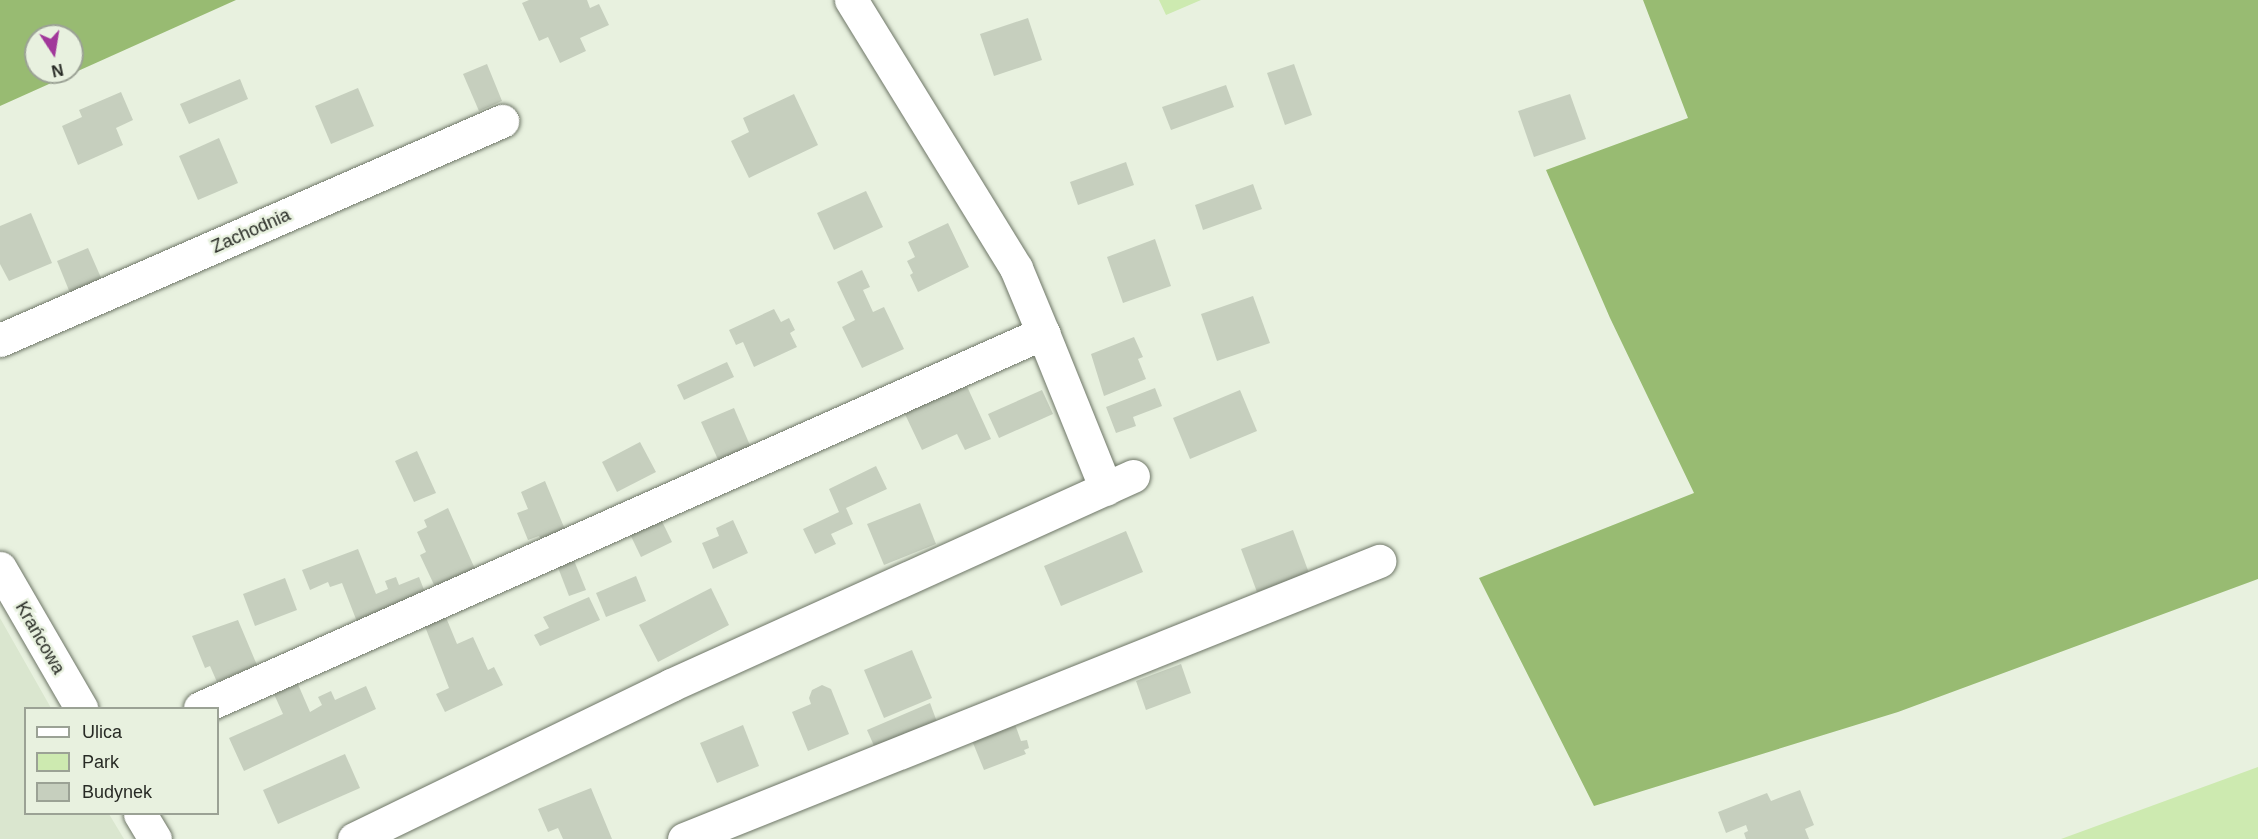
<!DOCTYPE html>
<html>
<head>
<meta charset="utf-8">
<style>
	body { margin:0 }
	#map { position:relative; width:2258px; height:839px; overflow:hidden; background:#e8f1df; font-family:Helvetica,sans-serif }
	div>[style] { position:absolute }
	.built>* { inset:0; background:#dae6cf }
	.green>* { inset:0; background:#cdeab0 }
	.forest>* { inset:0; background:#98bb72 }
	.building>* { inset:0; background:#c6cfbe }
	.roads { filter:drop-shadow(0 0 2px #6e7667) drop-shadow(0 0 2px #6e7667) }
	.minor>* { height:33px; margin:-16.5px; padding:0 16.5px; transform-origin:16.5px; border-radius:16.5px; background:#fff }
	span { translate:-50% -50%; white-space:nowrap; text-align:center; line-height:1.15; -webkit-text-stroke:5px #e8f1df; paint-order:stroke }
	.street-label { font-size:18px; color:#282b25 }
	.legend { position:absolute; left:24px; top:707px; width:195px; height:108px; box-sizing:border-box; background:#e8f1df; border:2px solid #9ba295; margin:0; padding:8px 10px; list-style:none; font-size:18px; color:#282b25 }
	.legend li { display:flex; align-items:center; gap:12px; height:30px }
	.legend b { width:30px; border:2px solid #9ba295 }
	.north { position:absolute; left:24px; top:24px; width:60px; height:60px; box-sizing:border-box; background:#e8f1df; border:2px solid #9ba295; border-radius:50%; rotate:168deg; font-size:16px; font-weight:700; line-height:24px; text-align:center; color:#282b25 }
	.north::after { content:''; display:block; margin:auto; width:21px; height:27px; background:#a1389a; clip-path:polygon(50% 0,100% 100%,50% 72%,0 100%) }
</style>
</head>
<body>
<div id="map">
	<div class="built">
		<i style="clip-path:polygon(0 618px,51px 708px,26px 708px,26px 814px,109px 814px,124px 839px,0 839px)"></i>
	</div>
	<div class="green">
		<i style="clip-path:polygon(1159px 0,1201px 0,1166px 15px)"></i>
		<i style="clip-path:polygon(2258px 767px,2258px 839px,2061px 839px)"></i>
	</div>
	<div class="forest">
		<i style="clip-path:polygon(evenodd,0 0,236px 0,0 106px,0 0,36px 36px,72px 36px,72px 72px,36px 72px,36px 36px)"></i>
		<i style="clip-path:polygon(1643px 0,2258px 0,2258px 579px,1898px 712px,1594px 806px,1479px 578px,1694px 493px,1610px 318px,1546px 170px,1688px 118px)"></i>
	</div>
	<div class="building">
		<i style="clip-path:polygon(529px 0,587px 0,590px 8px,599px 4px,609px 25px,580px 38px,586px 51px,560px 63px,548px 37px,539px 41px,522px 3px)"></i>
		<i style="clip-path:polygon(1028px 18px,1042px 60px,994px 76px,980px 34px)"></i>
		<i style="clip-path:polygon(487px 64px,502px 101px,479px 111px,463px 74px)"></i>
		<i style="clip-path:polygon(1294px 64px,1312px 115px,1285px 125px,1267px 73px)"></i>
		<i style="clip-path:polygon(240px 79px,248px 99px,189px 124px,180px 104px)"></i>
		<i style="clip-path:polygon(1226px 85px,1234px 107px,1171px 130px,1162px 107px)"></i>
		<i style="clip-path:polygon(358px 88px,374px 126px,331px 144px,315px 106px)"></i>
		<i style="clip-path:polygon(121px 92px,133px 120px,116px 128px,123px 145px,78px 165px,62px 126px,82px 117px,79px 110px)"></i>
		<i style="clip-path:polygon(794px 94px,818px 145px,749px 178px,731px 141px,749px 132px,743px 118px)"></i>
		<i style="clip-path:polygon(1570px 94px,1586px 139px,1534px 157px,1518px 111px)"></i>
		<i style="clip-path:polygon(219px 138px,238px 183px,198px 200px,179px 156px)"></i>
		<i style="clip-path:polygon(1126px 162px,1134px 185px,1078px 205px,1070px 182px)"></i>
		<i style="clip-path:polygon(1253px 184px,1262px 209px,1203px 230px,1195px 205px)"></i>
		<i style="clip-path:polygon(866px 191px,883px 227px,834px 250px,817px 213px)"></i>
		<i style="clip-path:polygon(31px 213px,52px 263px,9px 281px,0 264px,0 226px)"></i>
		<i style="clip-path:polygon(948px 223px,969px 267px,918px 292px,910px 275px,913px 273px,907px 261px,915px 257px,908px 242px)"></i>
		<i style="clip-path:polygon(1155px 239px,1171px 286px,1123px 303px,1107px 257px)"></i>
		<i style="clip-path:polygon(88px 248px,102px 280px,70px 293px,57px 261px)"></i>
		<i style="clip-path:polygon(862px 270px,870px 287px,863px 290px,873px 312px,884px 307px,904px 349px,862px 368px,842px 327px,855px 320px,837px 282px)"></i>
		<i style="clip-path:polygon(1253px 296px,1270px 343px,1217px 361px,1201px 314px)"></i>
		<i style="clip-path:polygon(774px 309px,781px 322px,789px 318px,795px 330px,790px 333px,797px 347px,754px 367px,743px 342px,736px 345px,729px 330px)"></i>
		<i style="clip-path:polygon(1134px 337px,1143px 357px,1138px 359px,1146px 379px,1104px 396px,1091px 354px)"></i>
		<i style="clip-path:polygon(727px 362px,734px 377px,684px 400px,677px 385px)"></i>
		<i style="clip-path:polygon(965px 382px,991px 439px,965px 450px,957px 434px,922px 450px,903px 410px)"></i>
		<i style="clip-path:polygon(1155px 388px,1162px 406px,1133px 417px,1136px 426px,1116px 433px,1106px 407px)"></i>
		<i style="clip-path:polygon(1042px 390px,1053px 414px,999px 438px,988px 414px)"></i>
		<i style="clip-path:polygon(1240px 390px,1257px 431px,1190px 459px,1173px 418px)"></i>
		<i style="clip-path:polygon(734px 408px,752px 450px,720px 464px,701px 422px)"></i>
		<i style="clip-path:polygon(640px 442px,656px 472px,617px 492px,602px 462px)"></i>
		<i style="clip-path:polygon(417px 451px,436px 493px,414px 502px,395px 461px)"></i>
		<i style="clip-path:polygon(876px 466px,887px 489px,846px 508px,853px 524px,831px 534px,836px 544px,815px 554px,803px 529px,839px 512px,829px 489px)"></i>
		<i style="clip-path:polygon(545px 481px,566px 532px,542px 541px,539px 536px,528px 540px,517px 513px,528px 509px,521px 492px)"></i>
		<i style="clip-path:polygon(920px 503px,936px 544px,884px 565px,867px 524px)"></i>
		<i style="clip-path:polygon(448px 508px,479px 578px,436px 589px,420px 555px,426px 552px,417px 532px,427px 527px,424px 520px)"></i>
		<i style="clip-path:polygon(658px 513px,672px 542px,641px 557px,627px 528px)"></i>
		<i style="clip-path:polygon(733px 520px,748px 553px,713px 569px,702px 543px,719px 536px,716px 528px)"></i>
		<i style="clip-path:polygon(1293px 530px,1309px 573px,1257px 592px,1241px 549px)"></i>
		<i style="clip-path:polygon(1126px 531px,1143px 572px,1061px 606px,1044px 566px)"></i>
		<i style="clip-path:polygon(358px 549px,376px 594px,388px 589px,385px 581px,396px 577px,399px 585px,419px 577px,428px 600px,359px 627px,342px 583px,330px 587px,328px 582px,310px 590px,302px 570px)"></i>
		<i style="clip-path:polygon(573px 558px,586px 590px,569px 596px,557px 565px)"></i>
		<i style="clip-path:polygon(636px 576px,646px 601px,606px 617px,596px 593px)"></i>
		<i style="clip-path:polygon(285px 578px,297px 610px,255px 626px,243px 594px)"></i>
		<i style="clip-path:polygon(711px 588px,729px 625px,658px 662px,639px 625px)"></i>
		<i style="clip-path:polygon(589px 597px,600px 620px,540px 646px,534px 635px,549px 628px,543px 617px)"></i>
		<i style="clip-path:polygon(445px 615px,457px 644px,473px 637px,488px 670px,494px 667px,503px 685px,445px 712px,436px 694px,449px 688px,424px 624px)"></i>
		<i style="clip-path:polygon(238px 620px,257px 665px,217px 682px,210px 666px,205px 668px,192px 636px)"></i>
		<i style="clip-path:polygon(912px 650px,932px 698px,884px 718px,864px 670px)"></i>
		<i style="clip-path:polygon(1181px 664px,1191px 693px,1146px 710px,1136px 681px)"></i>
		<i style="clip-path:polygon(297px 682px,310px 712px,322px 705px,318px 697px,331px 691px,335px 700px,366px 686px,376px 709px,244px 771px,229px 738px,283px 714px,273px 692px)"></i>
		<i style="clip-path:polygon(822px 685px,831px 689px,849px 734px,808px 751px,792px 712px,811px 704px,809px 698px,812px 690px)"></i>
		<i style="clip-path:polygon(930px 703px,937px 722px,875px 748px,867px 730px)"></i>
		<i style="clip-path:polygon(1012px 716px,1021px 741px,1027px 740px,1029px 748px,1024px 750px,1026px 754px,984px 770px,971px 738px)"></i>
		<i style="clip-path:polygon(743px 725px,759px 766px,717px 783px,700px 743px)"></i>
		<i style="clip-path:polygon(345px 754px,360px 788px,278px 824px,263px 790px)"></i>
		<i style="clip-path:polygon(591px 788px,612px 839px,563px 839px,558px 828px,548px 832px,538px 809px)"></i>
		<i style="clip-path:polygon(1800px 790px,1814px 825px,1805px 829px,1809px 839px,1746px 839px,1744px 833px,1748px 831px,1746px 825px,1726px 833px,1718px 812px,1767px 793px,1771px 801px)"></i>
	</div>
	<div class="roads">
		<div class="minor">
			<i style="left:1043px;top:333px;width:168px;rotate:68deg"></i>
			<i style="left:0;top:340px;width:548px;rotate:-23.57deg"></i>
			<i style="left:0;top:568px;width:162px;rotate:59.9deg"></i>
			<i style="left:200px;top:708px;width:923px;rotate:-23.98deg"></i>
			<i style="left:1043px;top:333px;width:70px;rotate:-112.6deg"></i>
			<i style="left:1016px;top:268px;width:315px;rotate:-121.6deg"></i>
			<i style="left:140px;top:814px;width:29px;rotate:59deg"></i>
			<i style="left:354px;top:839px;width:352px;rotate:-25.9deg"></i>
			<i style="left:671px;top:685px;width:507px;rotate:-24.34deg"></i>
			<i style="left:684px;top:839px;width:749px;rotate:-21.8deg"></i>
		</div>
	</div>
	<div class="street-label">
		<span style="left:251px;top:231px;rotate:-24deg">Zachodnia</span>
		<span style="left:40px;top:638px;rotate:60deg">Krańcowa</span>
	</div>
	<ul class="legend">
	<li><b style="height:8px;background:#fff"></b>Ulica</li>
	<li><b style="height:16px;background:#cdeab0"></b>Park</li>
	<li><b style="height:16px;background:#c6cfbe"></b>Budynek</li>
	</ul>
	<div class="north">N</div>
</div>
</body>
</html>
